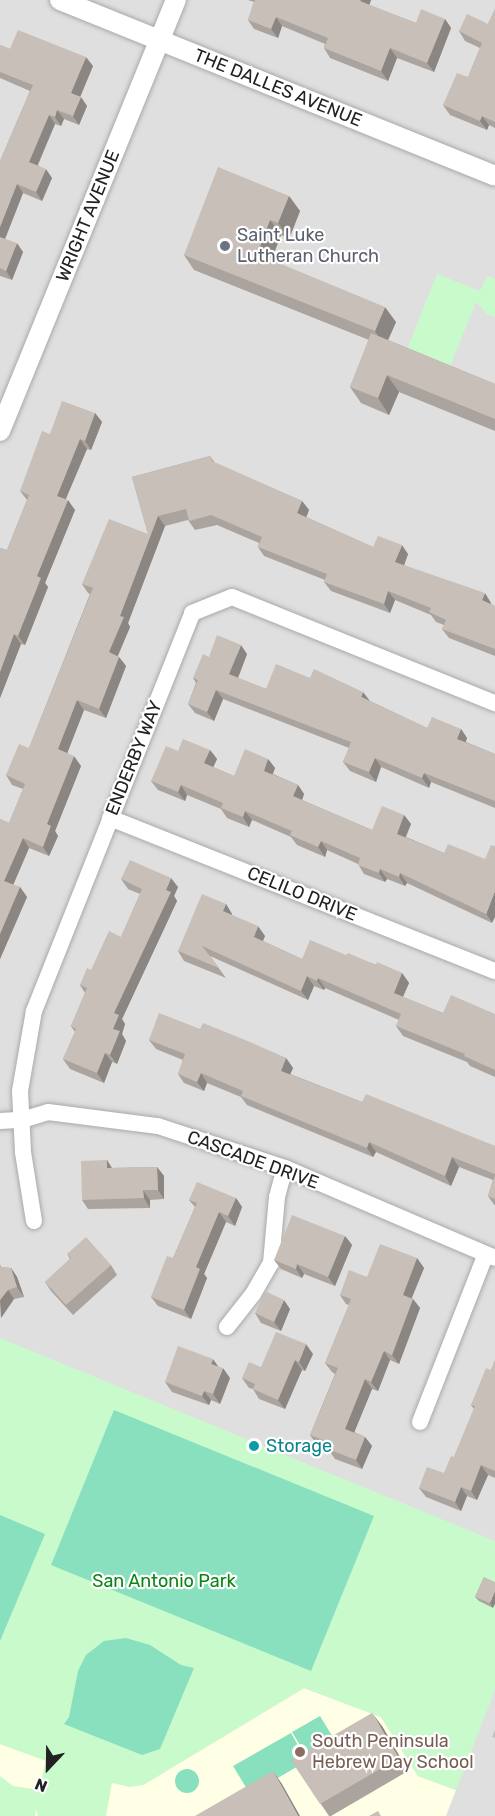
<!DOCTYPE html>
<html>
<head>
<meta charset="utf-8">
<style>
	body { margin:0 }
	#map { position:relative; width:495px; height:1816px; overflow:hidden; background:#f2efe9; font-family:Rubik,sans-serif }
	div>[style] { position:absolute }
	.residential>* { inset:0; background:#e0dfdf }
	.education>* { inset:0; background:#ffffe5 }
	.park>* { inset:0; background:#c8facc }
	.pitch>* { inset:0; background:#88e0be }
	.round { border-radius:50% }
	.roads { filter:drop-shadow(0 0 2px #a9a9a9) drop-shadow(0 0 2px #a9a9a9) }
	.minor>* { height:16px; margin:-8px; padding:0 8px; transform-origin:8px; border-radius:8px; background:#fff }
	.tertiary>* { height:20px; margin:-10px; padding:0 10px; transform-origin:10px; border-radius:10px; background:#fff }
	.wall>* { inset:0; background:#aba49e }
	.shaded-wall>* { inset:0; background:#8b8681 }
	.building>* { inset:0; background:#c7bfb8 }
	.dots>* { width:16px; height:16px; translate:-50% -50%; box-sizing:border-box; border:3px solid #fff; border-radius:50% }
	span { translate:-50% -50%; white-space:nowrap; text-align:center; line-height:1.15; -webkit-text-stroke:4.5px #fff; paint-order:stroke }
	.street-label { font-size:18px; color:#222 }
	.worship-label { font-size:18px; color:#5b616d }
	.left { translate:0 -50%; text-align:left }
	.culture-label { font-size:18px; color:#0d838f }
	.park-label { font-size:18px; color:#0c8416 }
	.education-label { font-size:18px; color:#785e54 }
	.north { position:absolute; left:18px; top:1738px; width:60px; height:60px; -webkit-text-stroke:4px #fff; paint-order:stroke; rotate:202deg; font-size:16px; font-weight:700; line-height:24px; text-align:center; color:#222 }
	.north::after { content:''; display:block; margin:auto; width:21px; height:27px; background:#222; clip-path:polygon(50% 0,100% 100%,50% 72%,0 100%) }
</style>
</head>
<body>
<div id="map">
	<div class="residential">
		<i style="clip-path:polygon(0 0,495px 0,495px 1816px,0 1816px)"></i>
	</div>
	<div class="education">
		<i style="clip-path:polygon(304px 1688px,381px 1717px,418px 1776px,456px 1790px,446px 1816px,0 1816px,0 1744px,46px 1760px,44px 1770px,143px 1785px)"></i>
	</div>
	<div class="park">
		<i style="clip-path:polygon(437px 274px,480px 291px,487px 276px,495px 279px,495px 317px,487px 314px,476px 302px,449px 369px,406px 352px)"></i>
		<i style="clip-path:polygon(0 1338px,495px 1541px,495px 1690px,456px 1790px,418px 1776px,381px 1717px,304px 1688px,143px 1785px,130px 1787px,112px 1783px,106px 1816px,38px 1816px,36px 1809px,35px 1816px,0 1816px,0 1776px,13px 1786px,39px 1790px,46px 1761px,0 1744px)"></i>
	</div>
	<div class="pitch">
		<i style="clip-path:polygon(114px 1410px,374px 1516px,311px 1671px,51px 1565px)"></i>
		<i style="clip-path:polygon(0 1515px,45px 1534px,0 1641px)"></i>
		<i style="clip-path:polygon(126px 1638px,150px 1645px,181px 1665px,194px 1668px,160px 1749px,142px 1755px,64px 1724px,69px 1717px,78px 1671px,86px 1655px,104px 1641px)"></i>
		<i style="clip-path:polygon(320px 1716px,337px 1744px,309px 1760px,292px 1732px)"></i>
		<i style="clip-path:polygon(291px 1733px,307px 1761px,250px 1794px,233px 1766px)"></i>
		<i class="round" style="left:175px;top:1769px;width:24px;height:24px"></i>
	</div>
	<div class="roads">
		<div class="minor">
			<i style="left:110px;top:818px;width:414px;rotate:21.7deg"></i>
			<i style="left:0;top:1121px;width:22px;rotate:-3deg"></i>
			<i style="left:22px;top:1120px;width:27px;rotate:-17deg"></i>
			<i style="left:48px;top:1112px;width:111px;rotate:7.3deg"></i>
			<i style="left:158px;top:1126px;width:134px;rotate:18.3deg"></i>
			<i style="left:285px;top:1168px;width:228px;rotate:23.2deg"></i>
			<i style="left:34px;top:1221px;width:70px;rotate:-99.1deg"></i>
			<i style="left:23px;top:1152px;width:61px;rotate:-92.8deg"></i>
			<i style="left:20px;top:1091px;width:81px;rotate:-80.1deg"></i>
			<i style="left:34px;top:1011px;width:428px;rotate:-68.3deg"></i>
			<i style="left:192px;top:613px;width:43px;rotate:-21.8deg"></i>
			<i style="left:232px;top:597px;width:284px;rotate:22deg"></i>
			<i style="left:227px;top:1327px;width:42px;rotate:-51.8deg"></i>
			<i style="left:253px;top:1294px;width:36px;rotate:-60deg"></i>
			<i style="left:271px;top:1263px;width:66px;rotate:-84.8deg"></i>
			<i style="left:277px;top:1197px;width:30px;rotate:-75deg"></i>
			<i style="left:420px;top:1422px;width:180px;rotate:-68.6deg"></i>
		</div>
		<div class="tertiary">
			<i style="left:60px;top:0;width:469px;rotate:22deg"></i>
			<i style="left:0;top:431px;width:466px;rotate:-67.8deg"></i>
		</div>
	</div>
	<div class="wall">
		<i style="clip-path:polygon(248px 0,371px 0,369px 5px,416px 23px,445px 19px,451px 28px,434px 72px,397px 58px,388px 81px,330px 58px,324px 48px,325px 44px,282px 26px,278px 38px,254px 29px,248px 20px,254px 2px)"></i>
		<i style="clip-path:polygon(495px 9px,495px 128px,489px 125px,487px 130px,450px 115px,443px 105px,468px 77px,480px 48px,465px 41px,459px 31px,488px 24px)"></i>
		<i style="clip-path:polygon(0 45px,10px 49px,93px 66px,80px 97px,87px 106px,79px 125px,64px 119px,61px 126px,55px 124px,38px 165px,52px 178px,42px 201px,23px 193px,5px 239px,23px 252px,12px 280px,0 276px,0 161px,30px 91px,0 78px)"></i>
		<i style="clip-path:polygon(289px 196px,300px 211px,289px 239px,281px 235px,271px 260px,396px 322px,388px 340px,495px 384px,495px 431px,399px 392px,389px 415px,361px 403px,350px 387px,369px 340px,194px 270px,184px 255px)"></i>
		<i style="clip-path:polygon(95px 413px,102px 422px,91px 450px,87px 449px,66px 499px,75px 510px,45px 583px,48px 587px,25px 645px,21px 644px,0 698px,0 548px,7px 550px,27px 500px,20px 491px,50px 434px)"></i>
		<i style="clip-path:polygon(210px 456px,215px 463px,302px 501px,309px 510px,306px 517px,373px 547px,408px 554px,404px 565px,491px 603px,491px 604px,495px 606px,495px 656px,449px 638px,442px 629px,444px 625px,436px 622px,431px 615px,395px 600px,390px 613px,331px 591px,324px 582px,325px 580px,264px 556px,258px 547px,259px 543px,217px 525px,195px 530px,188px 520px,165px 526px,128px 623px,130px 627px,118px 656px,126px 666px,106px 718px,84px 710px,67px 753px,81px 766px,55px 831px,58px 836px,49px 856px,29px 848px,13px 885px,20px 887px,27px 897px,0 959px,0 819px,9px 823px,23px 789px,12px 785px,6px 775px,29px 748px,90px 594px,88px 593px,82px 584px,148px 534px,132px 477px)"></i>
		<i style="clip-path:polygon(247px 654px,238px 678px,266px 689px,310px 678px,370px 701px,427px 728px,461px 729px,467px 738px,466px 742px,495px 754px,495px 808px,431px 782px,429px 788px,381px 767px,376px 782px,350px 771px,343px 762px,349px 748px,223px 699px,214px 721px,195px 713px,188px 704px,196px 683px,193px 678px,209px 657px)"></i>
		<i style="clip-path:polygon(210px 750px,217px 759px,213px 767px,234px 776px,268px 759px,275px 768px,273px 774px,298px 785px,304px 794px,302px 800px,372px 830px,404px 815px,411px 824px,406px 837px,444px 853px,492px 923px,407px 883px,405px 886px,387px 879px,385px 882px,364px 874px,358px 864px,327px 850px,325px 857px,297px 845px,291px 837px,252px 820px,249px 827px,227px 818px,221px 809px,187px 795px,185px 801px,158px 790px,151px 781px,178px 751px)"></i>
		<i style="clip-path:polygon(121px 879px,178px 887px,174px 896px,177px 901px,122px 1019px,125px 1024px,122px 1034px,126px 1041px,117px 1064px,112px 1062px,104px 1083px,70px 1069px,63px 1059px,75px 1032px,71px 1026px,85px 993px,80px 985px,91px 970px,121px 937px,140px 894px,128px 889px)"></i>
		<i style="clip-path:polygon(226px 904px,232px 914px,232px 915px,265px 936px,263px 941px,302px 959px,346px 955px,402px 973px,409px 983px,403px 997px,443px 1013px,495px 1014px,495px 1077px,470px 1066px,467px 1062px,403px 1036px,396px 1026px,399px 1020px,325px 988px,324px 990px,314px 986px,308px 1000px,210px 956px,226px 978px,184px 961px,178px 951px)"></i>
		<i style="clip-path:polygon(200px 1029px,286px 1058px,293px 1068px,290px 1074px,362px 1102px,495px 1146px,495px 1206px,488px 1196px,493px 1180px,459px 1167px,451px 1186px,376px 1152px,373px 1157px,247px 1105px,241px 1097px,207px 1083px,204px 1091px,184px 1083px,178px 1074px,183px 1060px,156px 1049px,149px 1040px)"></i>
		<i style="clip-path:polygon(107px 1160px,112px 1168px,157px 1167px,164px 1176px,164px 1199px,150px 1200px,150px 1208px,88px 1209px,82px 1200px)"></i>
		<i style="clip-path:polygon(236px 1198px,242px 1207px,235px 1226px,226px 1222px,204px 1274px,207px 1278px,191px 1319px,158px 1306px,151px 1297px,173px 1258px,195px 1207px,189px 1200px)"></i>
		<i style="clip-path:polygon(345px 1236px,352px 1245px,335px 1286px,304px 1274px,302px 1278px,281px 1269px,274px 1260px)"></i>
		<i style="clip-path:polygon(67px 1254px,111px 1265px,117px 1275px,73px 1315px,51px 1291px,45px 1282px,70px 1259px)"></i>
		<i style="clip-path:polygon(417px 1258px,424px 1268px,412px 1298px,420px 1308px,399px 1364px,390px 1360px,378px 1391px,372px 1389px,354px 1432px,365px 1437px,372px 1446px,362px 1469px,335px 1459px,328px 1449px,317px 1445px,310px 1435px,335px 1374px,332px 1372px,325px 1363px,349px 1305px,346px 1304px,340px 1295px,367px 1277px)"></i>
		<i style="clip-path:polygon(0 1264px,1px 1267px,11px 1268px,17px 1277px,24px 1297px,14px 1299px,1px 1318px)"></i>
		<i style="clip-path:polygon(290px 1309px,281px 1331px,261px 1323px,255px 1313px)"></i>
		<i style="clip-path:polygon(313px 1354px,305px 1371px,302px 1370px,285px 1409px,259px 1399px,253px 1389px,249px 1388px,242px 1378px,261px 1367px)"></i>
		<i style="clip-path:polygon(495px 1360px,495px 1478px,488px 1475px,477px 1500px,467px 1496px,461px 1511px,426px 1497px,419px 1488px,444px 1473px,454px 1457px,474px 1409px,471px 1405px,491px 1370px)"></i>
		<i style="clip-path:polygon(230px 1378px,220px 1404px,211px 1400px,209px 1405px,172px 1392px,165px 1382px)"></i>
		<i style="clip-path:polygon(484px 1577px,493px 1608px,479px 1601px,475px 1597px)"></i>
		<i style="clip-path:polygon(382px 1726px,408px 1771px,331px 1816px,329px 1816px,291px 1760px)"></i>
	</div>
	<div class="shaded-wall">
		<i style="clip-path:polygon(361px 0,371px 0,367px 11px,360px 1px)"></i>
		<i style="clip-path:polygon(276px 17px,282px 26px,278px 38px,271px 29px)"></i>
		<i style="clip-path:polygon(445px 19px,451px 28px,434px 72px,427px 63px)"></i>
		<i style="clip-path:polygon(390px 48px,397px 58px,388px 81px,381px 71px)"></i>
		<i style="clip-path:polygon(86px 57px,93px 66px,78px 102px,71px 93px)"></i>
		<i style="clip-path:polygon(81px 97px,87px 106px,79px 125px,73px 116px)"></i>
		<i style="clip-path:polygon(57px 110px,64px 119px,61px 126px,55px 117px)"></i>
		<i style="clip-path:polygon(49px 115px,55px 124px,35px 171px,29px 162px)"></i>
		<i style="clip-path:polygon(482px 116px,489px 125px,487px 130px,480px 121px)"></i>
		<i style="clip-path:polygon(46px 169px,52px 178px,42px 201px,36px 192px)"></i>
		<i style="clip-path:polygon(17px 184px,23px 193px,3px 244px,0 240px,0 227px)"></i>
		<i style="clip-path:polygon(289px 196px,300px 211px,289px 239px,278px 223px)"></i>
		<i style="clip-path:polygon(270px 220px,281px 235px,268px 269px,257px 254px)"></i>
		<i style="clip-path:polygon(17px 243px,23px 252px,12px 280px,6px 271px)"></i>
		<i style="clip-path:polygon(385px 307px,396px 322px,385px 347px,375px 331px)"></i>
		<i style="clip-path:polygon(387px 375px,399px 392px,389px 415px,378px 398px)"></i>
		<i style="clip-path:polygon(95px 413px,102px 422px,91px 450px,85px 441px)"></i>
		<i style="clip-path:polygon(80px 439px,87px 449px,63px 505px,57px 496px)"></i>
		<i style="clip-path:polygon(68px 500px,75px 510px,45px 583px,48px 587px,25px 645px,18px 636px,37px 576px)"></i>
		<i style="clip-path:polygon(302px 501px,309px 510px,304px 523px,297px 513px)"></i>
		<i style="clip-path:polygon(158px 516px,165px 526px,128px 623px,130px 627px,115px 662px,109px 652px,120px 616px)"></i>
		<i style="clip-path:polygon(402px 545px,408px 554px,402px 571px,395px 562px)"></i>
		<i style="clip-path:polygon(388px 591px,395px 600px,390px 613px,384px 604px)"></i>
		<i style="clip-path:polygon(485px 593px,491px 603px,488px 610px,482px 600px)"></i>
		<i style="clip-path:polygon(14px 634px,21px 644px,0 698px,0 672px)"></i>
		<i style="clip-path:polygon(241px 645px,247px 654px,236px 683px,229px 674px)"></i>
		<i style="clip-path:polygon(119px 657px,126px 666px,106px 718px,99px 709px)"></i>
		<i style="clip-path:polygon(216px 690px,223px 699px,214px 721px,207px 712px)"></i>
		<i style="clip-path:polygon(363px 692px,370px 701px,361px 697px)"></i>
		<i style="clip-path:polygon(77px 700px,84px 710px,65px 759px,58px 749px)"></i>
		<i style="clip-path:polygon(461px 729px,467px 738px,463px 748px,457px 739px)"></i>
		<i style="clip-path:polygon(210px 750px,217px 759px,211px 772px,204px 763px)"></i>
		<i style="clip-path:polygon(74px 756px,81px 766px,55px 831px,58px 836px,49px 856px,43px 847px,47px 824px)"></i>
		<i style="clip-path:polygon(375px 758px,381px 767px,376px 782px,369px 772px)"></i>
		<i style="clip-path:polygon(268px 759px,275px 768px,270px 780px,264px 771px)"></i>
		<i style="clip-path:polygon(424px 773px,431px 782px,429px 788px,422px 778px)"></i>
		<i style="clip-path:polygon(181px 785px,187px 795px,185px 801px,178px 792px)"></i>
		<i style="clip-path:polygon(298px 785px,304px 794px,300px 806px,293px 796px)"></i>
		<i style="clip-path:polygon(245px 811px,252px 820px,249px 827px,243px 817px)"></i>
		<i style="clip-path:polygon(404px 815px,411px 824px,403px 843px,397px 834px)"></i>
		<i style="clip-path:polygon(23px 838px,29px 848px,11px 890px,4px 881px)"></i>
		<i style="clip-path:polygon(321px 841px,327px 850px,325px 857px,318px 847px)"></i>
		<i style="clip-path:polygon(380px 869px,387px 879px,385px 882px,379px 873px)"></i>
		<i style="clip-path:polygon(400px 873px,407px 883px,405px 886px,399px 877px)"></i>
		<i style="clip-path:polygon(171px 878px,178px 887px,174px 896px,177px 901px,122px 1019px,125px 1024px,122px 1034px,126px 1041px,117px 1064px,110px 1055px,113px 1029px,114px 1013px)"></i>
		<i style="clip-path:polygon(20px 887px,27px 897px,0 959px,0 934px)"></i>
		<i style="clip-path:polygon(495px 891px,495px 917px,492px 923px,486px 914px)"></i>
		<i style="clip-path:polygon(226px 904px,232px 914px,230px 921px,223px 911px)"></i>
		<i style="clip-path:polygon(258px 926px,265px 936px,260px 947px,254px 937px)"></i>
		<i style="clip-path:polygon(402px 973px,409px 983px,400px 1003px,394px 993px)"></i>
		<i style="clip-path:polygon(307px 976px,314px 986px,308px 1000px,301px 991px)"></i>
		<i style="clip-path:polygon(318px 978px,325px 988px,324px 990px,317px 981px)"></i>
		<i style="clip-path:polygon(105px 1053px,112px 1062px,104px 1083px,97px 1073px)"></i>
		<i style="clip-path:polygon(286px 1058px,293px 1068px,288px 1080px,281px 1071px)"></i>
		<i style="clip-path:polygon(201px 1073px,207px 1083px,204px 1091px,197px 1082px)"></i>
		<i style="clip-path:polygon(369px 1142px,376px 1152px,373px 1157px,367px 1148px)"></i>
		<i style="clip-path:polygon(452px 1157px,459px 1167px,451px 1186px,445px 1176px)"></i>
		<i style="clip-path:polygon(107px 1160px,113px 1170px,107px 1168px)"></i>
		<i style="clip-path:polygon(157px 1167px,164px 1176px,164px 1199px,158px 1190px)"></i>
		<i style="clip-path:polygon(143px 1190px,150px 1200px,150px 1208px,144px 1198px)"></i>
		<i style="clip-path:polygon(236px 1198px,242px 1207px,235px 1226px,228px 1216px)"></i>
		<i style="clip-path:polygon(219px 1212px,226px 1222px,204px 1274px,207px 1278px,191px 1319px,184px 1310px,196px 1267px)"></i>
		<i style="clip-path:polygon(345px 1236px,352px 1245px,335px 1286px,328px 1277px)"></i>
		<i style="clip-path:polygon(417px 1258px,424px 1268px,409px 1304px,403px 1295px)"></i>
		<i style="clip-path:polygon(297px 1264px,304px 1274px,302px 1278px,296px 1269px)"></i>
		<i style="clip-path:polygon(11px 1268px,17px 1277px,24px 1297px,17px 1287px)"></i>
		<i style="clip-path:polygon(8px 1290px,14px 1299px,1px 1318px,0 1300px)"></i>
		<i style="clip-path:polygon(413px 1299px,420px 1308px,399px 1364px,392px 1355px)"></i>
		<i style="clip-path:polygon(284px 1300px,290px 1309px,281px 1331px,274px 1322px)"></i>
		<i style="clip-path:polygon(306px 1344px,313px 1354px,305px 1371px,299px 1362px)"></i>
		<i style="clip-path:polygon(384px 1351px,390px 1360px,378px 1391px,371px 1382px)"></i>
		<i style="clip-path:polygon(213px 1359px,220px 1369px,211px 1364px)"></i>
		<i style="clip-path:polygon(295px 1360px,302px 1370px,285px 1409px,278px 1400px)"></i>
		<i style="clip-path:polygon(223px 1368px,230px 1378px,220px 1404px,213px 1394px)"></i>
		<i style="clip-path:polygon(365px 1379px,372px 1389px,352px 1438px,345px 1429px)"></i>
		<i style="clip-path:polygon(204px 1391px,211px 1400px,209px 1405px,202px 1396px)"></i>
		<i style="clip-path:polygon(365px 1437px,372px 1446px,362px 1469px,356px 1460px)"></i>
		<i style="clip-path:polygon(481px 1465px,488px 1475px,477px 1500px,471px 1491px)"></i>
		<i style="clip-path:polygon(461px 1487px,467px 1496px,461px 1511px,455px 1502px)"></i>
		<i style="clip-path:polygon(495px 1591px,495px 1604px,493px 1608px,490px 1603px)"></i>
		<i style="clip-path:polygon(372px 1713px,382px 1726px,408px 1771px,399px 1758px)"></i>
		<i style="clip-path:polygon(273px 1771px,282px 1784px,300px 1816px,298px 1816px)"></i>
	</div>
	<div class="building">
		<i style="clip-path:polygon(255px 0,361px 0,360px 1px,416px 23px,421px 9px,445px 19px,427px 63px,390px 48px,381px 71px,324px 48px,328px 38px,276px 17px,271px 29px,248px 20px)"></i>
		<i style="clip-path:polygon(495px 9px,495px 122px,482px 116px,480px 121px,443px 105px,457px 73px,468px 77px,482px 43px,459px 31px,467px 14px,488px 24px)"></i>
		<i style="clip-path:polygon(18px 30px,86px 57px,71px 93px,81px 97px,73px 116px,57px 110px,55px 117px,49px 115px,29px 162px,46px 169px,36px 192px,17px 184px,0 227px,0 161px,33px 85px,0 72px,0 45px,10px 49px)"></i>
		<i style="clip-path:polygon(218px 167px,289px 196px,278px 223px,270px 220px,257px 254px,385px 307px,375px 331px,184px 255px)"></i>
		<i style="clip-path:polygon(0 237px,17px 243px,6px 271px,0 268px)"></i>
		<i style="clip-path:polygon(371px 333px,495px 384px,495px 419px,387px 375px,378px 398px,350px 387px)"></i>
		<i style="clip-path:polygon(62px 401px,95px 413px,85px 441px,80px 439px,57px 496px,68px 500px,37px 576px,41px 578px,18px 636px,14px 634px,0 672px,0 548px,7px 550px,29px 495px,20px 491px,42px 431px,50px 434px)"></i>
		<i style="clip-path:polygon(210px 456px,212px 461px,302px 501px,297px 513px,373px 547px,378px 536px,402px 545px,395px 562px,485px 593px,482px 600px,495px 606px,495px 649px,442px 629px,446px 620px,429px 612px,431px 608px,388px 591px,384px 604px,324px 582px,327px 574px,258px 547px,262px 537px,211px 515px,189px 521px,186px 509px,158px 516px,120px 616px,124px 617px,109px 652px,119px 657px,99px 709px,77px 700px,58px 749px,74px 756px,47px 824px,51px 826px,43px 847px,23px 838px,4px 881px,20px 887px,0 934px,0 819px,9px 823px,25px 784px,6px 775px,19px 744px,29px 748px,93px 588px,82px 584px,109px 519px,148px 534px,132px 477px)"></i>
		<i style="clip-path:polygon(217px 635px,241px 645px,229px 674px,266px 689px,276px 664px,310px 678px,314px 669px,363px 692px,361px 697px,427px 728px,432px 717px,461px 729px,457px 739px,495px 754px,495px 801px,424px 773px,422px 778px,375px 758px,369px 772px,343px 762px,351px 742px,216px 690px,207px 712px,188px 704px,198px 680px,193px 678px,203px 654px,209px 657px)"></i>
		<i style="clip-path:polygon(183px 739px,210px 750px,204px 763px,234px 776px,245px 749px,268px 759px,264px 771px,298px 785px,293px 796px,372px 830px,382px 806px,404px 815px,397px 834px,444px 853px,448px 844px,485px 859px,491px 845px,495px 846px,495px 891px,486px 914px,400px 873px,399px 877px,380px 869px,379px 873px,358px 865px,360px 858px,321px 841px,318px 847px,290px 835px,292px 831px,245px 811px,243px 817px,221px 808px,223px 803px,181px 785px,178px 792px,151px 781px,166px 746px,178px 751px)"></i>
		<i style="clip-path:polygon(130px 860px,171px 878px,166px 890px,171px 892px,114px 1013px,119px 1015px,113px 1029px,120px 1031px,110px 1055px,105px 1053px,97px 1073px,63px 1059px,76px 1029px,71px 1026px,87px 988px,80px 985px,87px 968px,91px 970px,109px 931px,121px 937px,142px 889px,121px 879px)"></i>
		<i style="clip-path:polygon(202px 894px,226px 904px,223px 911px,258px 926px,254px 937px,302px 959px,310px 940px,346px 955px,348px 953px,376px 965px,377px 962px,402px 973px,394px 993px,443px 1013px,451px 995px,495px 1014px,495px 1070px,464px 1056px,465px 1054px,396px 1026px,401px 1014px,318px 978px,317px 981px,307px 976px,301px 991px,202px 946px,219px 968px,178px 951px)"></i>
		<i style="clip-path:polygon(159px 1013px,200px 1029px,203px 1023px,250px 1042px,286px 1058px,281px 1071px,362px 1102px,366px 1094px,495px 1146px,495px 1174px,452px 1157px,445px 1176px,369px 1142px,367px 1148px,241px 1096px,243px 1091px,201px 1073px,197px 1082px,178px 1074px,185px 1054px,149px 1040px)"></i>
		<i style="clip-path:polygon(107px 1160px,107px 1168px,157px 1167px,158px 1190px,143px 1190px,144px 1198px,82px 1200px,81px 1161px)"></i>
		<i style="clip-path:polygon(495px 1176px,495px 1199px,488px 1196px)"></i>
		<i style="clip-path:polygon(197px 1182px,236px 1198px,228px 1216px,219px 1212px,196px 1267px,200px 1269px,184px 1310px,151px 1297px,167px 1256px,173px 1258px,197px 1203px,189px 1200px)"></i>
		<i style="clip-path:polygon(292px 1215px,345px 1236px,328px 1277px,297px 1264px,296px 1269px,274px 1260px)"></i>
		<i style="clip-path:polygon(86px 1237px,111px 1265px,66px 1305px,45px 1282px,71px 1258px,67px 1254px)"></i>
		<i style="clip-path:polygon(380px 1244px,417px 1258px,403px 1295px,413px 1299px,392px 1355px,384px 1351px,371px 1382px,365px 1379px,345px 1429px,365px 1437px,356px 1460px,328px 1449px,331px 1443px,310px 1435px,338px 1368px,325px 1363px,351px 1299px,340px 1295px,349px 1270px,367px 1277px)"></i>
		<i style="clip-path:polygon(0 1267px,11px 1268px,17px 1287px,8px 1290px,0 1300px)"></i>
		<i style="clip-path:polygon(265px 1291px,284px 1300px,274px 1322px,255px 1313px)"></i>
		<i style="clip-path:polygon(276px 1332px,306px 1344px,299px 1362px,295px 1360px,278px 1400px,253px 1389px,255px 1384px,242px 1378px,249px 1362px,261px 1367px)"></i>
		<i style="clip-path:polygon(178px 1346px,213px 1359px,211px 1364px,223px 1368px,213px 1394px,204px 1391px,202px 1396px,165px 1382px)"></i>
		<i style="clip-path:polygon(495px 1360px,495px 1471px,481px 1465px,471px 1491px,461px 1487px,455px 1502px,419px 1488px,427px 1467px,444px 1473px,451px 1456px,454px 1457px,475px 1406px,471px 1405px,486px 1368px,491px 1370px)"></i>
		<i style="clip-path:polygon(484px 1577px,495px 1582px,495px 1591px,490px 1603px,475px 1597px)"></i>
		<i style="clip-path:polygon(372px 1713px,399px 1758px,320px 1804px,291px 1760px)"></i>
		<i style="clip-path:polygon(495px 1730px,495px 1738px,492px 1737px)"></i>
		<i style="clip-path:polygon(273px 1771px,298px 1816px,195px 1816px)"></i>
		<i style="clip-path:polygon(378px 1811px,381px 1816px,369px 1816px)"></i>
	</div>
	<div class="dots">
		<i style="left:225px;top:246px;background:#6b7280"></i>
		<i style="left:254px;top:1446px;background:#0f9aa8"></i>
		<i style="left:300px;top:1752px;background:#8d6e63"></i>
	</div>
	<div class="street-label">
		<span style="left:278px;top:88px;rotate:22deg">THE DALLES AVENUE</span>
		<span style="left:88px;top:216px;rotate:-68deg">WRIGHT AVENUE</span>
		<span style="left:134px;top:758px;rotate:-68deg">ENDERBY WAY</span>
		<span style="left:302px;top:894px;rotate:22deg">CELILO DRIVE</span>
		<span style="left:253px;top:1160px;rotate:20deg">CASCADE DRIVE</span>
	</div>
	<div class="worship-label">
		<span class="left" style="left:237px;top:246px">Saint Luke<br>Lutheran Church</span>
	</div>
	<div class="culture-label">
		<span class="left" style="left:266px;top:1446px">Storage</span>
	</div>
	<div class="park-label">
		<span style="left:164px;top:1581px">San Antonio Park</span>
	</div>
	<div class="education-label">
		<span class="left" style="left:312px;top:1752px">South Peninsula<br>Hebrew Day School</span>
	</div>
	<div class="north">N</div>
</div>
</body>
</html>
